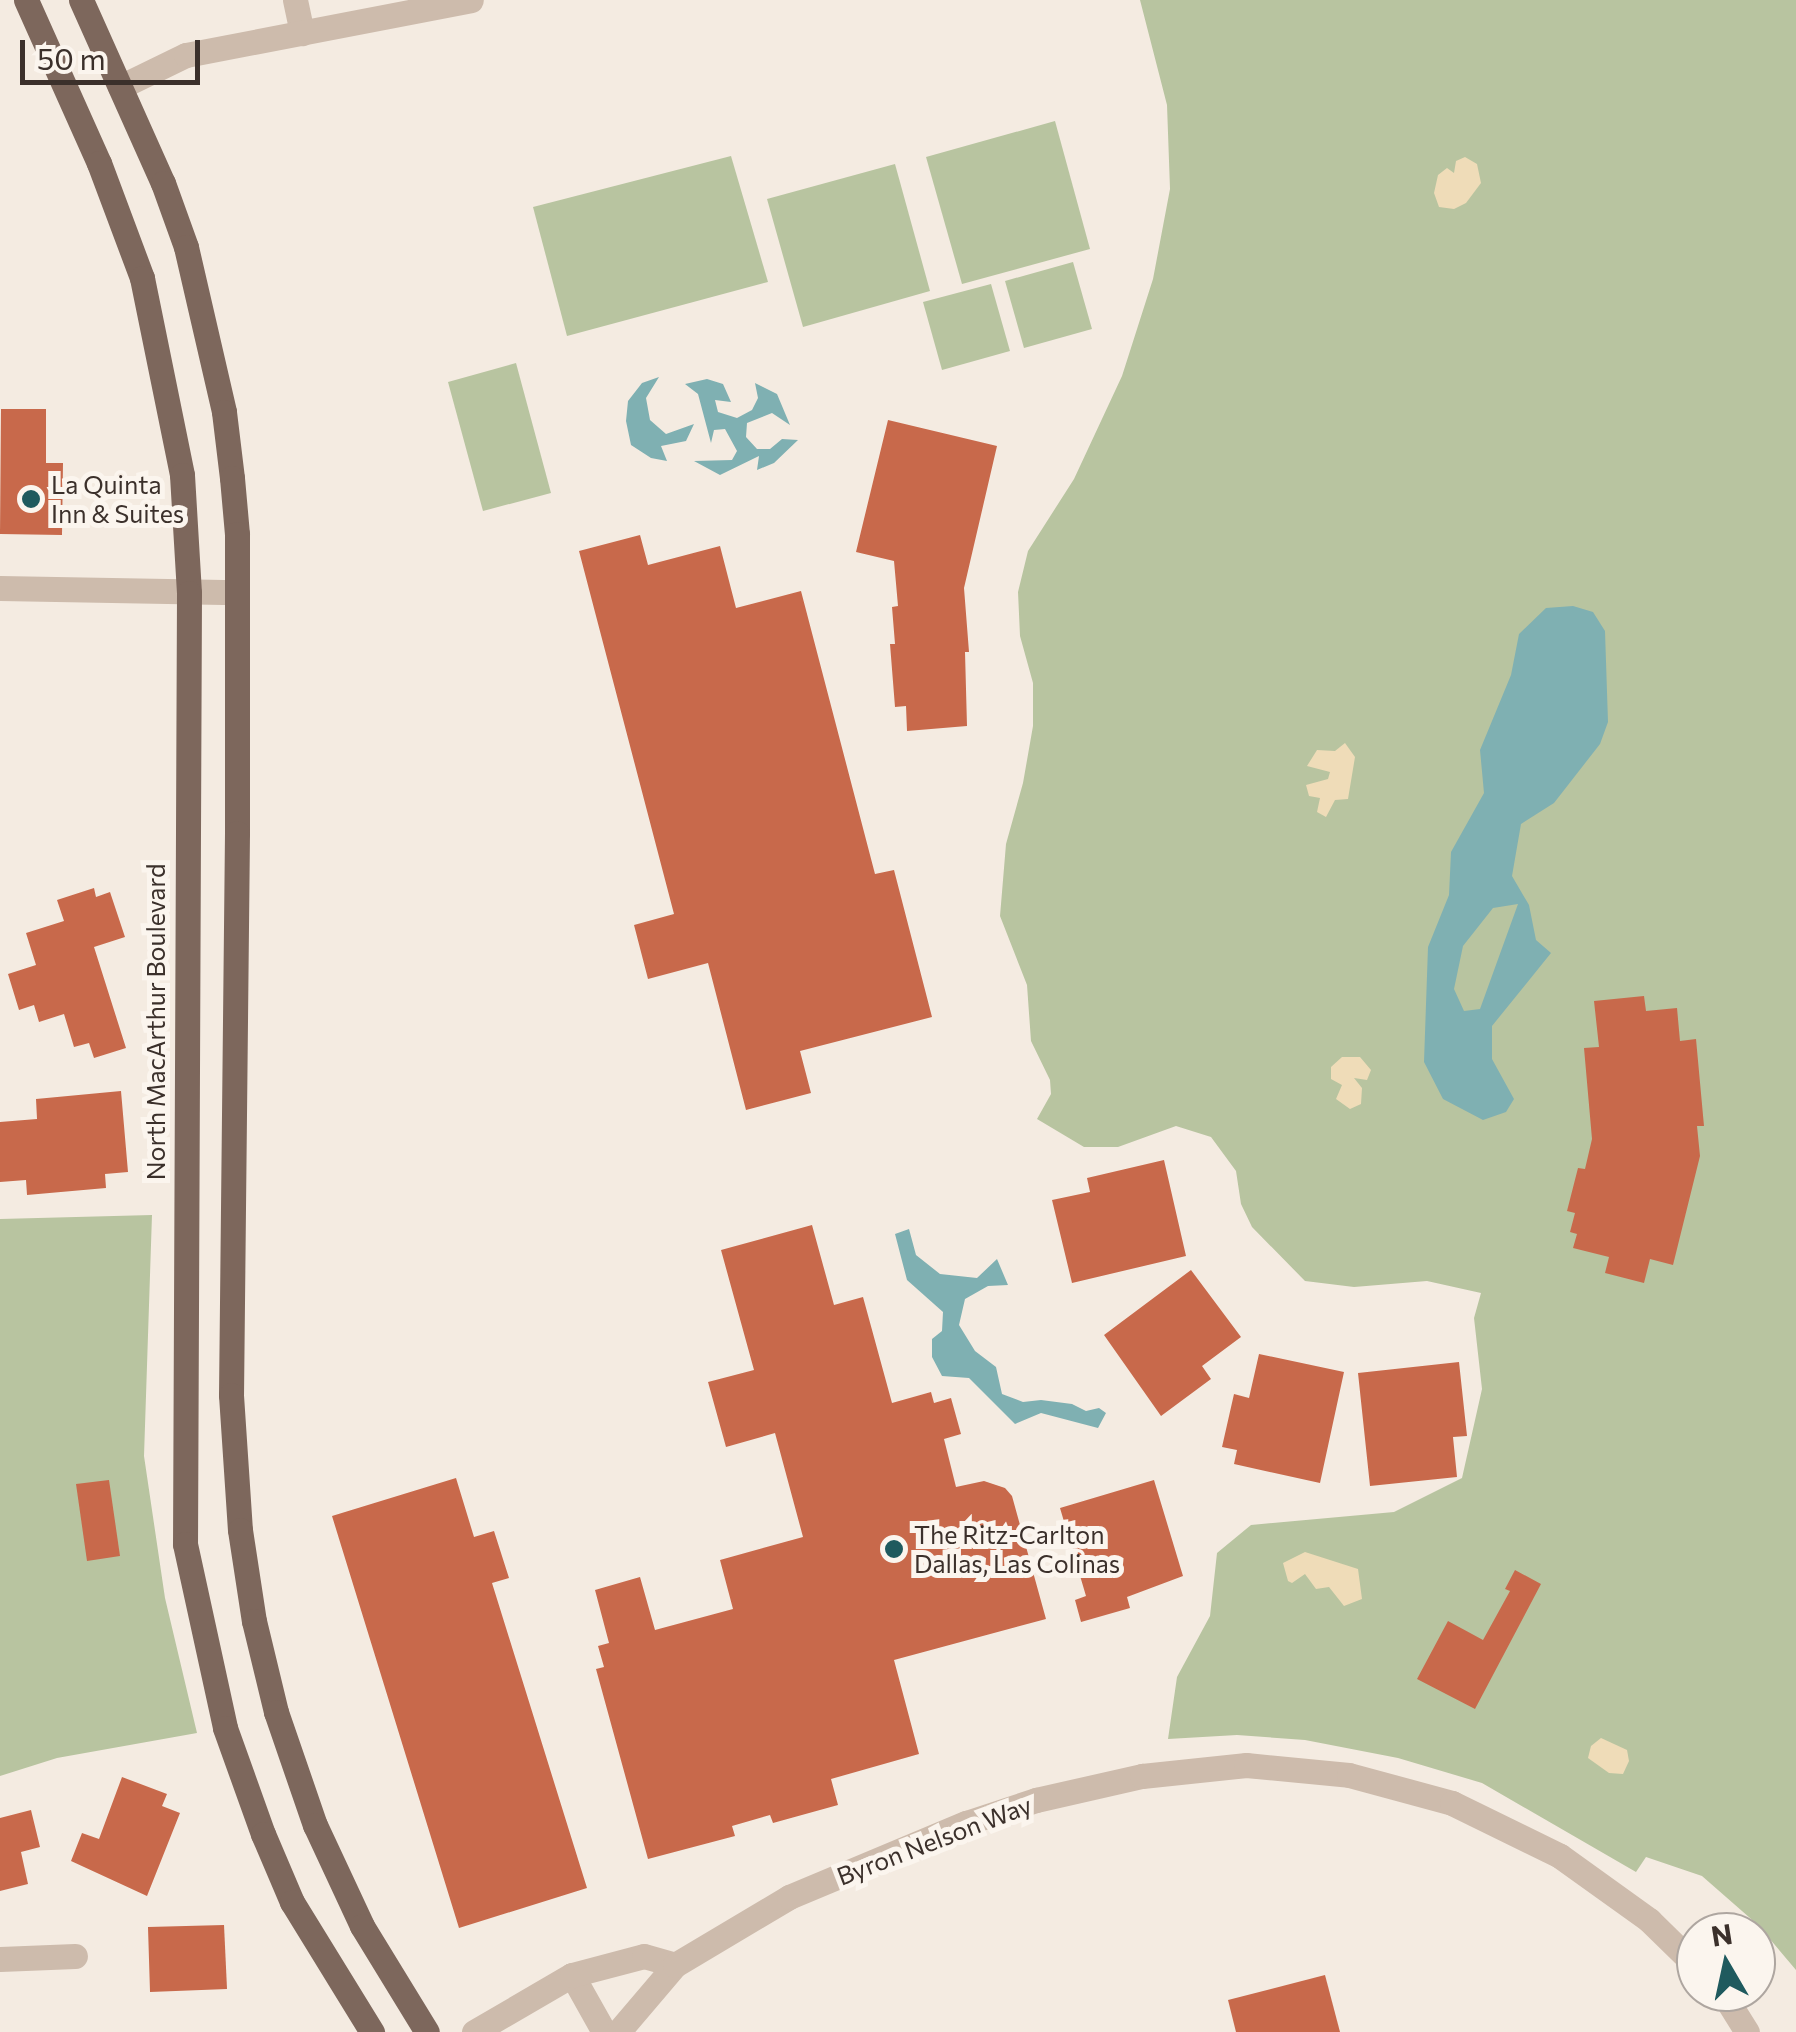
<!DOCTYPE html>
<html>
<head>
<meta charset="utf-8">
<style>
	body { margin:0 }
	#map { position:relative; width:1796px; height:2032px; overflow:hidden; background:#f4ebe1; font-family:Commissioner,sans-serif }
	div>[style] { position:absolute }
	.green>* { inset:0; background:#b8c4a0 }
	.sand>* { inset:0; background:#efdcb8 }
	.water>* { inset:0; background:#7fb0b2 }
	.building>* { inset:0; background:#c8694b }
	.minor>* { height:25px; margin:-12.5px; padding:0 12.5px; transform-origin:12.5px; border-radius:12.5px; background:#cdbbac }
	.major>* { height:25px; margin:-12.5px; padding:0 12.5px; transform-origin:12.5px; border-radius:12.5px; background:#7d675c }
	.dots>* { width:28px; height:28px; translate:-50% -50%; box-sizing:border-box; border:5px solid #fbf5ee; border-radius:50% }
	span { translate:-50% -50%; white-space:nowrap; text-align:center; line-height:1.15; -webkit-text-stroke:10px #fbf5ee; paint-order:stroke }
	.poi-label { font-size:25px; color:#3b302b }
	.left { translate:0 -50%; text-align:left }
	.street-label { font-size:25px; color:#3b302b }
	.north { position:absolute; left:1676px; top:1912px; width:100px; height:100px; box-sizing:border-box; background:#fbf5ee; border:2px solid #aea6a0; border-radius:50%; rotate:351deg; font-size:28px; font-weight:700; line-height:40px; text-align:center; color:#3b302b }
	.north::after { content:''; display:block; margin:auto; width:35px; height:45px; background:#1f5a5e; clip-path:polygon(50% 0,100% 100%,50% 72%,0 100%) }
	.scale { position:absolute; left:20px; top:40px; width:180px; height:45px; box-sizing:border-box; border:5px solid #3b302b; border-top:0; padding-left:12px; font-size:30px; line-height:35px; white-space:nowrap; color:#3b302b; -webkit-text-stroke:8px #fbf5ee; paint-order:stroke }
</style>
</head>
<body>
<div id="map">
	<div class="green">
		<i style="clip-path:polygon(1140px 0,1796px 0,1796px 1970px,1758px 1925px,1702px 1876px,1646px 1857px,1636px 1872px,1482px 1783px,1398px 1758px,1305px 1740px,1237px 1735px,1168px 1739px,1177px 1677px,1210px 1616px,1217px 1553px,1251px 1525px,1394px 1512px,1462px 1478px,1482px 1389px,1474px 1318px,1481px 1293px,1427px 1281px,1354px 1287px,1305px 1281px,1252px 1227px,1241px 1204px,1236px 1171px,1211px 1137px,1176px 1126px,1118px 1147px,1084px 1147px,1037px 1119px,1051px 1094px,1050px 1080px,1031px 1041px,1027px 985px,1000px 916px,1006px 844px,1023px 783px,1033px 726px,1033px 683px,1020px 636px,1018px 592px,1028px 551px,1074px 479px,1122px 376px,1153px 279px,1170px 189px,1167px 105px)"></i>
		<i style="clip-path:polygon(1055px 121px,1090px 249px,962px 284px,926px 157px)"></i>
		<i style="clip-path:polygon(731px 156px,768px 282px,567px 336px,533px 207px)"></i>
		<i style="clip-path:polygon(895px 164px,930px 291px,803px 327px,767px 199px)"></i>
		<i style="clip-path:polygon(1073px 262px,1092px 329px,1024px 348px,1005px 281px)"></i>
		<i style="clip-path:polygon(991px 284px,1010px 351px,942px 370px,923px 302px)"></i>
		<i style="clip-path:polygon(516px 363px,551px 493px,483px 511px,448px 382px)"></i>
		<i style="clip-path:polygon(152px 1215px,144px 1456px,165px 1598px,197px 1733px,57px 1758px,0 1776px,0 1219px)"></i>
	</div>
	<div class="sand">
		<i style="clip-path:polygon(1465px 157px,1477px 164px,1481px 183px,1466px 203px,1454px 209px,1439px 207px,1434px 193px,1438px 175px,1447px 168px,1454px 173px,1456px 161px)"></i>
		<i style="clip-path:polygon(1345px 743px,1355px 757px,1348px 799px,1335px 800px,1326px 817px,1317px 812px,1320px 798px,1309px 796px,1306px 785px,1328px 779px,1330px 772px,1307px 766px,1317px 750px,1335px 751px)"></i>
		<i style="clip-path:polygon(1342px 1057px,1360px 1057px,1371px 1070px,1367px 1080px,1354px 1078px,1362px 1088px,1361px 1104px,1350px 1109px,1336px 1099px,1342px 1085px,1331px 1079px,1331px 1067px)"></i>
		<i style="clip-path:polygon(1305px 1552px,1358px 1569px,1362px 1599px,1344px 1606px,1329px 1587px,1316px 1589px,1305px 1574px,1292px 1583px,1288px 1581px,1283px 1563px)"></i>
		<i style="clip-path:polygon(1601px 1738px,1627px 1750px,1629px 1761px,1623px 1774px,1609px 1773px,1588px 1758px,1591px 1746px)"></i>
	</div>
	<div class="water">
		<i style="clip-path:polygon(659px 377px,646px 398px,650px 420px,666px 434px,694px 424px,686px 441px,661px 446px,667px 461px,651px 458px,631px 445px,626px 421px,628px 401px,642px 383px)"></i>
		<i style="clip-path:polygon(707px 379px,723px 384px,731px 402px,715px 400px,718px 412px,737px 418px,752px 410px,758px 398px,755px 383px,777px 394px,790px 425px,772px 413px,747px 423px,746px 437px,757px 449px,770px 449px,782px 439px,798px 440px,774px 463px,757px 470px,759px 456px,720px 475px,694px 461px,732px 460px,737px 451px,725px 429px,714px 430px,711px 443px,698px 394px,685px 384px)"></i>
		<i style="clip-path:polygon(evenodd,1573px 606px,1593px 612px,1605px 631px,1608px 722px,1600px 744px,1554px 803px,1521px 824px,1512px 876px,1529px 905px,1536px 940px,1551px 953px,1492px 1026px,1492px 1059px,1514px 1099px,1506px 1112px,1483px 1120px,1443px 1099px,1424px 1062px,1428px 947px,1449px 895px,1451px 852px,1484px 793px,1480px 750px,1511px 675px,1519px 634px,1546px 608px,1573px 606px,1518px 904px,1480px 1009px,1464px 1011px,1454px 989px,1463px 946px,1493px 908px,1518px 904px)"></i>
		<i style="clip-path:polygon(909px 1229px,916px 1255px,940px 1274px,977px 1278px,997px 1259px,1008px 1285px,988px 1286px,965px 1299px,959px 1325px,975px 1351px,996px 1367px,1002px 1394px,1023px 1402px,1041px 1400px,1072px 1404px,1086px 1411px,1099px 1408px,1106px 1413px,1098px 1428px,1041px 1413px,1015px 1424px,969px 1378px,942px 1376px,932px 1357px,932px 1339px,942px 1331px,943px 1312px,907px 1280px,895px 1234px)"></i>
	</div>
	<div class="building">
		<i style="clip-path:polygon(1px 409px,46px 409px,46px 463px,63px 463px,62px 535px,0 534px)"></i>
		<i style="clip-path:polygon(888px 420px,997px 446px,964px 588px,969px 652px,965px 652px,967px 726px,907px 731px,906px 706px,895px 707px,890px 644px,895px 644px,892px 607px,898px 606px,894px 561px,856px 552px)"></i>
		<i style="clip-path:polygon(640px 535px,648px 565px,720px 546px,736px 608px,801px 591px,875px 874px,894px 870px,932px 1017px,800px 1051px,811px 1093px,746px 1110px,708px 963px,648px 979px,634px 925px,674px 914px,579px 551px)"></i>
		<i style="clip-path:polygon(94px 888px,96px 897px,110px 892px,125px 937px,94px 947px,126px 1048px,94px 1058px,89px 1043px,74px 1047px,64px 1014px,39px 1022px,34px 1005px,19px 1010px,8px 974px,36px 965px,26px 933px,64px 921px,57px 900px)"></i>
		<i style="clip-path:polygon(1644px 996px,1646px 1011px,1677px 1008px,1680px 1041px,1696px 1039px,1704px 1126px,1697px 1126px,1700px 1156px,1673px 1265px,1650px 1259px,1644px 1283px,1605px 1273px,1609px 1257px,1573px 1248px,1577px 1234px,1570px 1232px,1575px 1213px,1567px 1211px,1578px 1168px,1585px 1169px,1592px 1139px,1584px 1048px,1599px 1047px,1594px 1001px)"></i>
		<i style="clip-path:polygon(121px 1091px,128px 1172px,105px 1174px,106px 1188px,27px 1195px,26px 1180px,0 1182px,0 1122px,37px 1119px,36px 1099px)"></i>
		<i style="clip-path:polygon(1164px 1160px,1186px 1256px,1072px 1283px,1052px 1200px,1090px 1192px,1087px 1178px)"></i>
		<i style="clip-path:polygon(812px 1225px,834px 1305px,863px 1297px,892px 1403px,931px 1392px,934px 1403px,951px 1398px,961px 1434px,944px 1439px,956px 1487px,984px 1481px,1005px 1488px,1012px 1496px,1046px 1619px,894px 1660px,919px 1754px,831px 1779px,838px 1805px,773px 1823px,770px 1815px,732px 1826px,735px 1836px,648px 1859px,596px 1669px,604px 1667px,598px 1646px,609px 1643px,595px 1590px,640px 1577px,655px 1630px,733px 1609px,720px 1560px,803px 1537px,775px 1433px,726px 1447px,708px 1382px,754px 1370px,721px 1250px)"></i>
		<i style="clip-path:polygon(1191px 1270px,1241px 1337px,1202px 1366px,1211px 1379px,1161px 1416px,1104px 1335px)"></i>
		<i style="clip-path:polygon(1259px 1354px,1344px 1372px,1320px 1483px,1234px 1464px,1237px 1450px,1222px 1447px,1234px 1394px,1249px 1398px)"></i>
		<i style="clip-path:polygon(1459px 1362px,1467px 1436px,1453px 1437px,1457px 1477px,1370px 1486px,1358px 1373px)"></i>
		<i style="clip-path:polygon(456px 1478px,474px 1537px,494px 1531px,509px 1578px,492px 1583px,587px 1888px,459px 1928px,332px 1516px)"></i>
		<i style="clip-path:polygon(109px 1480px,120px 1556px,87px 1561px,76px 1484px)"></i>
		<i style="clip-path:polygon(1154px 1480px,1183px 1576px,1127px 1597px,1130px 1608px,1081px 1622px,1075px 1600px,1086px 1596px,1060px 1508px)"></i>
		<i style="clip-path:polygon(1515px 1570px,1541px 1584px,1475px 1709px,1417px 1679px,1448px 1621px,1483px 1640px,1510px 1591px,1505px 1589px)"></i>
		<i style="clip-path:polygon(122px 1777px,167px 1794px,162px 1806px,180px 1813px,147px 1896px,71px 1861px,82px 1833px,99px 1839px)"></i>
		<i style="clip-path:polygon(31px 1810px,40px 1847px,21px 1852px,28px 1884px,0 1891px,0 1818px)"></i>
		<i style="clip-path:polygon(224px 1925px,227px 1989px,150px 1992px,148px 1927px)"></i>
		<i style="clip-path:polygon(1325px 1975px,1340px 2032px,1236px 2032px,1228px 2000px)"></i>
	</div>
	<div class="minor">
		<i style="left:295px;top:0;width:34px;rotate:78deg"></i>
		<i style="left:120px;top:87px;width:73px;rotate:-25.9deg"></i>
		<i style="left:186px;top:55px;width:290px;rotate:-10.9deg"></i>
		<i style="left:0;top:588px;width:237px;rotate:1deg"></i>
		<i style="left:0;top:1959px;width:75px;rotate:-2.3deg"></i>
		<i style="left:572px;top:1975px;width:65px;rotate:60.7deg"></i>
		<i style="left:1722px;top:1992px;width:47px;rotate:58deg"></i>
		<i style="left:474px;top:2032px;width:113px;rotate:-30.2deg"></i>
		<i style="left:572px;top:1975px;width:74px;rotate:-14.8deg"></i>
		<i style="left:644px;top:1956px;width:32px;rotate:16deg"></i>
		<i style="left:618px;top:2032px;width:88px;rotate:-49.6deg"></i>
		<i style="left:675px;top:1965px;width:133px;rotate:-30.8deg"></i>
		<i style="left:789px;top:1897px;width:192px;rotate:-22.7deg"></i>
		<i style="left:966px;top:1823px;width:74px;rotate:-18.2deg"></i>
		<i style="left:1036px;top:1800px;width:109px;rotate:-12.8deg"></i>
		<i style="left:1142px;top:1776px;width:105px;rotate:-6deg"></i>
		<i style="left:1246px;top:1765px;width:103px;rotate:5.5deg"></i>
		<i style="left:1349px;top:1775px;width:107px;rotate:15.2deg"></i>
		<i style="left:1452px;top:1803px;width:120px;rotate:26.1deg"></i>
		<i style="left:1560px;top:1856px;width:110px;rotate:35.7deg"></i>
		<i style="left:1649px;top:1920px;width:66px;rotate:44.4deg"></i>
	</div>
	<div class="major">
		<i style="left:26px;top:0;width:179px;rotate:65.9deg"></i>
		<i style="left:99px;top:163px;width:123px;rotate:69.5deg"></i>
		<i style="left:142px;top:278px;width:201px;rotate:78.5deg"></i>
		<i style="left:182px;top:475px;width:118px;rotate:86.6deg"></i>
		<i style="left:189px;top:593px;width:951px;rotate:90.24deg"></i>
		<i style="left:185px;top:1544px;width:188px;rotate:77.7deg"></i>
		<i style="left:225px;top:1728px;width:113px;rotate:70.3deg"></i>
		<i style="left:263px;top:1834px;width:74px;rotate:66.9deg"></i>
		<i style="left:292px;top:1902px;width:153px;rotate:58.4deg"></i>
		<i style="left:81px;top:0;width:201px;rotate:65.9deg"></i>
		<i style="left:163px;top:183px;width:68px;rotate:70.2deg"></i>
		<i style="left:186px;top:247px;width:169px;rotate:77deg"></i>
		<i style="left:224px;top:412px;width:66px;rotate:83.1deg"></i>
		<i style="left:232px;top:478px;width:56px;rotate:84.9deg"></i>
		<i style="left:237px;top:534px;width:299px;rotate:90deg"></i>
		<i style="left:237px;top:833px;width:562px;rotate:90.61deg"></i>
		<i style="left:231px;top:1395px;width:135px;rotate:86.2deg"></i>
		<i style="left:240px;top:1530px;width:92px;rotate:81.3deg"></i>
		<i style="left:254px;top:1621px;width:94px;rotate:76.4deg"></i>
		<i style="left:276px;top:1712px;width:120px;rotate:71deg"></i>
		<i style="left:315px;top:1825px;width:111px;rotate:65deg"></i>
		<i style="left:362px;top:1926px;width:124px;rotate:58.5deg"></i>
	</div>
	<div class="dots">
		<i style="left:31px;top:499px;background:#1f5a5e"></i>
		<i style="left:894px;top:1549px;background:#1f5a5e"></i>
	</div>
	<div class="poi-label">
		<span class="left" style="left:51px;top:499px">La Quinta<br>Inn &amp; Suites</span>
		<span class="left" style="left:914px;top:1549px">The Ritz-Carlton<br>Dallas, Las Colinas</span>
	</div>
	<div class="street-label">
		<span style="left:155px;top:1022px;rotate:-90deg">North MacArthur Boulevard</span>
		<span style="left:934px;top:1840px;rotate:-21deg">Byron Nelson Way</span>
	</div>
	<div class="north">N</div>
	<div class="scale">50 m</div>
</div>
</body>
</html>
